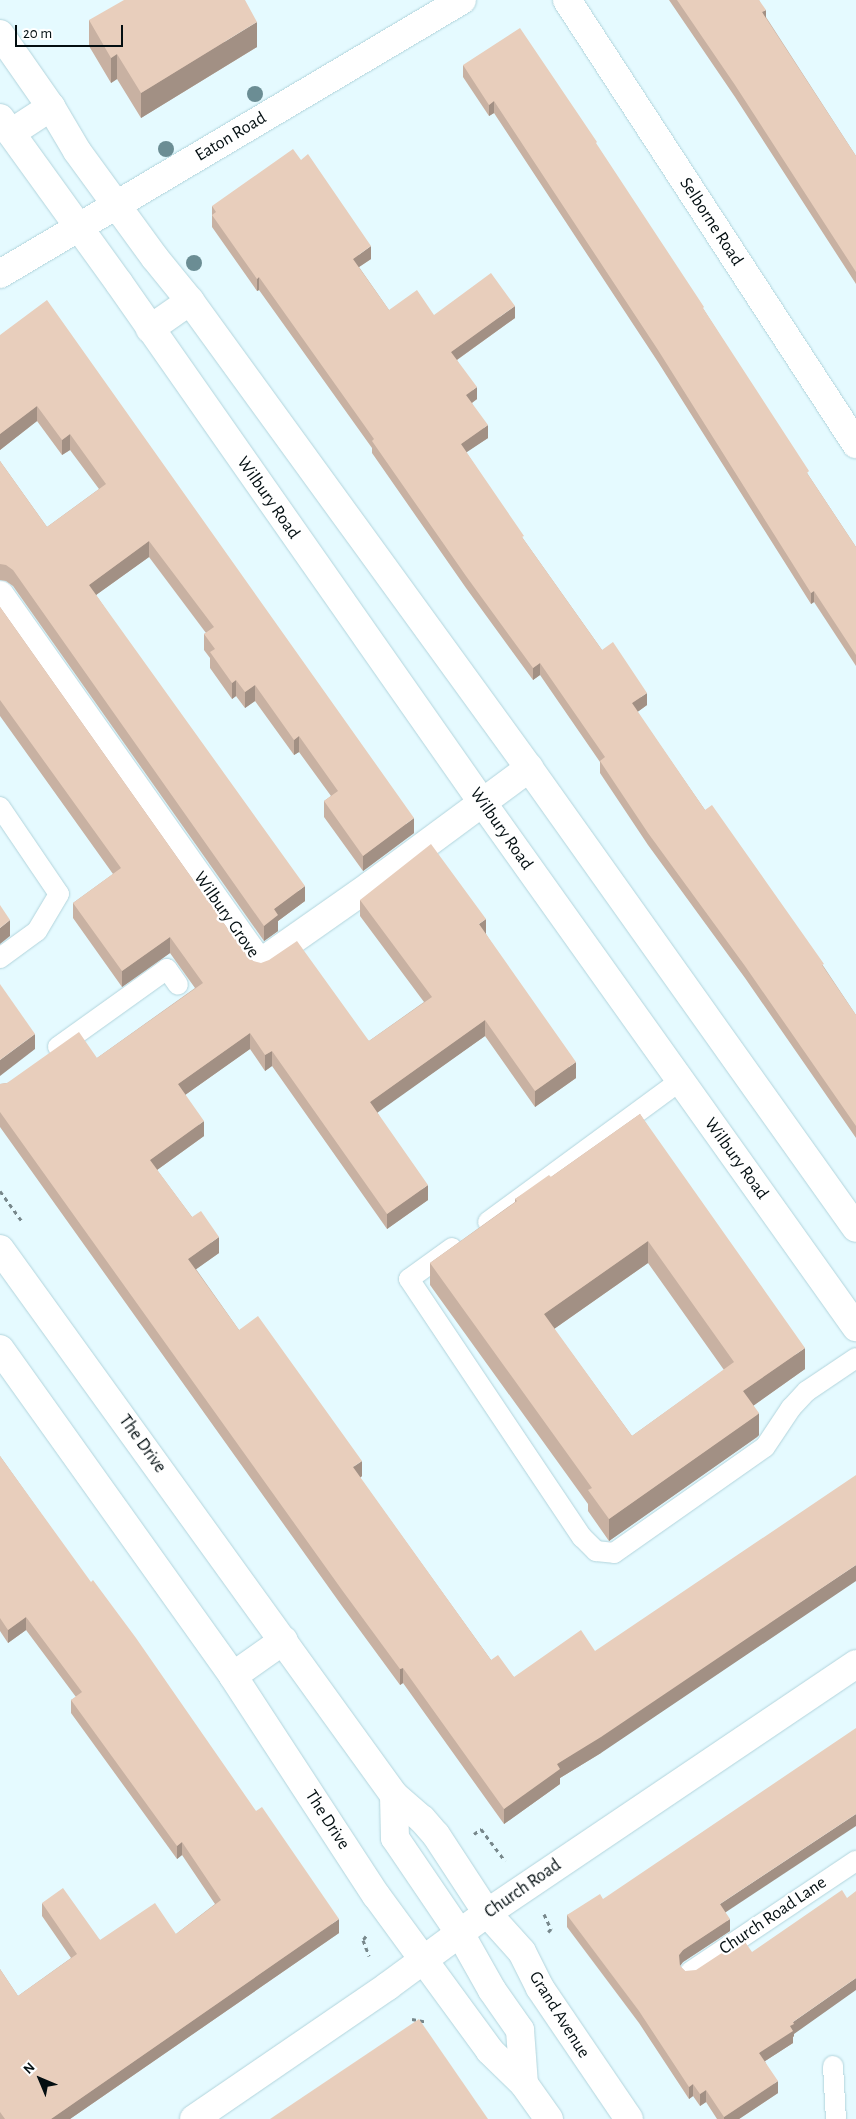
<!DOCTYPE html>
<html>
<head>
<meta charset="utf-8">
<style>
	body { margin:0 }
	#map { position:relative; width:856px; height:2119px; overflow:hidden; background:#e5faff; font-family:"Alegreya Sans",sans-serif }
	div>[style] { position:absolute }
	.path>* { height:3px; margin-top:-1.5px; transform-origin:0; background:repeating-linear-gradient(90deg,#77878b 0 4px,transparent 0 8px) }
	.roads { filter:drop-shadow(0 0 1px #b2d4dc) drop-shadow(0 0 1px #b2d4dc) }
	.lane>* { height:20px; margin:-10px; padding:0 10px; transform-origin:10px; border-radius:10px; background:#fff }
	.street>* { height:28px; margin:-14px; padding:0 14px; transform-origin:14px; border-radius:14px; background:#fff }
	.secondary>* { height:28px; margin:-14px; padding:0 14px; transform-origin:14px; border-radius:14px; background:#fff }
	.trees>* { width:16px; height:16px; margin:-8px; border-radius:50%; background:#6b8d94 }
	.wall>* { inset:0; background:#c8b1a2 }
	.shaded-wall>* { inset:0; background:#a29084 }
	.building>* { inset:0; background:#e8cebc }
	span { translate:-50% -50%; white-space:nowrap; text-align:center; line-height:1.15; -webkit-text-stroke:4.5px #fff; paint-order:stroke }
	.street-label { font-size:18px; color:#030e11 }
	.north { position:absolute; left:15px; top:2054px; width:50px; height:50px; -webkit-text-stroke:4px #fff; paint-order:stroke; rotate:315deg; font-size:14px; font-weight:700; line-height:20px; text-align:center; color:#030e11 }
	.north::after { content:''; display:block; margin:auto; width:18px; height:22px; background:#030e11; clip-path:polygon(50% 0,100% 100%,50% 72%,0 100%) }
	.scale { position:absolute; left:15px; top:25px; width:108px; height:22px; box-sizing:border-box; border:2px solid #030e11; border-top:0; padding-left:6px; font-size:15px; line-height:18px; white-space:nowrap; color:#030e11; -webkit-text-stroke:4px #fff; paint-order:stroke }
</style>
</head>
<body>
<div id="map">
	<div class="path">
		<i style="left:0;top:1191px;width:39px;rotate:54deg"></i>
		<i style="left:474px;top:1834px;width:9px;rotate:-36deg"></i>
		<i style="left:481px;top:1829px;width:40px;rotate:53deg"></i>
		<i style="left:544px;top:1914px;width:17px;rotate:65deg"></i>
		<i style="left:551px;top:1929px;width:4px;rotate:135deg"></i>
		<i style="left:366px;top:1936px;width:5px;rotate:127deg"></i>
		<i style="left:363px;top:1940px;width:17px;rotate:69deg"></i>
		<i style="left:412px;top:2019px;width:16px;rotate:11deg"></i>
	</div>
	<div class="roads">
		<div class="lane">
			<i style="left:0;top:807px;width:105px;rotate:55.9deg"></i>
			<i style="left:59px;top:894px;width:43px;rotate:120.7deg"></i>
			<i style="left:37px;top:931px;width:46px;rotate:143.9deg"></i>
			<i style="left:58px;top:1047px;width:134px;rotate:-35.6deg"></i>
			<i style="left:167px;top:969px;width:19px;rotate:55deg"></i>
			<i style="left:488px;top:1222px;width:238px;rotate:-36.3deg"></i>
			<i style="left:452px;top:1248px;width:53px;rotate:144.2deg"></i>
			<i style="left:409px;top:1279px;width:311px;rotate:56.2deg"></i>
			<i style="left:582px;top:1537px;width:20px;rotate:45deg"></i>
			<i style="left:596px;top:1551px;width:18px;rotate:6deg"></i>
			<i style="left:614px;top:1553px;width:184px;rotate:-35.1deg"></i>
			<i style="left:765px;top:1447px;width:47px;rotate:-56.3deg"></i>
			<i style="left:791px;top:1408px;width:23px;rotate:-47deg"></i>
			<i style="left:807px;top:1391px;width:59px;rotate:-34deg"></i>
			<i style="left:690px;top:1972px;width:200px;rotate:-33.8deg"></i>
			<i style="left:833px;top:2066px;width:53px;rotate:86.8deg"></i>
		</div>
		<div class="street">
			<i style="left:567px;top:0;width:530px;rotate:56.94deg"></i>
			<i style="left:0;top:34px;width:89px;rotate:55.1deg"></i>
			<i style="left:51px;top:107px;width:51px;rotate:59.4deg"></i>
			<i style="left:77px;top:151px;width:132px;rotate:53.9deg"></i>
			<i style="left:155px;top:258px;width:55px;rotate:50.9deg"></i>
			<i style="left:190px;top:301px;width:577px;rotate:54.02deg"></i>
			<i style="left:529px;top:768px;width:564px;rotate:54.59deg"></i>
			<i style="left:0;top:118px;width:203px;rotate:54.2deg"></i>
			<i style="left:119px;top:283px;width:633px;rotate:55.03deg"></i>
			<i style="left:482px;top:802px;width:645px;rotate:54.53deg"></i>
			<i style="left:11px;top:133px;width:48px;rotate:-33deg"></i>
			<i style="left:0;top:274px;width:537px;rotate:-30.67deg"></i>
			<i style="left:150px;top:329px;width:49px;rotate:-35deg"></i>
			<i style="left:0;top:595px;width:451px;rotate:54.8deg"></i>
			<i style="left:260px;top:963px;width:136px;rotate:-35.1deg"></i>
			<i style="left:371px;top:885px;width:197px;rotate:-36.5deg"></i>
		</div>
		<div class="secondary">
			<i style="left:0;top:1249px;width:673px;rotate:54.19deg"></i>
			<i style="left:394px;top:1795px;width:37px;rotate:41deg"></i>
			<i style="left:422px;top:1819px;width:21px;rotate:49deg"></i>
			<i style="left:436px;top:1835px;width:93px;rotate:56.8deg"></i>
			<i style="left:487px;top:1913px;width:52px;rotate:48.1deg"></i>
			<i style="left:522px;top:1952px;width:40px;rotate:63.4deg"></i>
			<i style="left:540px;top:1988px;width:158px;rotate:55.8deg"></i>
			<i style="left:0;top:1349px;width:402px;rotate:54.5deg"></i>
			<i style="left:233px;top:1676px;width:262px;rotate:56.9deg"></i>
			<i style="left:376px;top:1895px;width:193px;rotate:53.8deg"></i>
			<i style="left:490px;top:2051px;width:47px;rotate:44.1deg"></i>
			<i style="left:524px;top:2084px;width:43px;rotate:54.5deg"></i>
			<i style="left:233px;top:1676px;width:62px;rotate:-35.2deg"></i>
			<i style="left:394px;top:1795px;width:43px;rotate:88.7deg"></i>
			<i style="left:395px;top:1838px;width:117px;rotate:55.8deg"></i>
			<i style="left:461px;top:1935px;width:63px;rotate:60.6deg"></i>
			<i style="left:492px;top:1990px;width:49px;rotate:55deg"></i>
			<i style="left:520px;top:2030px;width:54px;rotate:85.8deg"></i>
			<i style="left:194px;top:2119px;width:235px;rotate:-34.4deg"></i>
			<i style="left:388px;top:1986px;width:123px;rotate:-36.4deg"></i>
			<i style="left:487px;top:1913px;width:445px;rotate:-34deg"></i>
		</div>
	</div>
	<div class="trees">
		<i style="left:255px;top:94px"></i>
		<i style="left:166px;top:149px"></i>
		<i style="left:194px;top:263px"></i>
	</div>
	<div class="wall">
		<i style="clip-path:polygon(669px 0,759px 0,766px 17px,856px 156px,856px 284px,735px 97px)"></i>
		<i style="clip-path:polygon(89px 20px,257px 47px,141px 118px,117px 79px,111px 83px,89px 46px)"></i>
		<i style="clip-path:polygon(463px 65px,597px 146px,704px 310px,809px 476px,856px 547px,856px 666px,814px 602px,811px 604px,658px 362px,494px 113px,489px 116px,463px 77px)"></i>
		<i style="clip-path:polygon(212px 206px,371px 259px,359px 267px,389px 310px,434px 315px,515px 318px,457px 360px,477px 399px,472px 403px,488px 438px,466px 452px,524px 540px,602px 650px,647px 705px,637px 712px,705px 810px,824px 967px,856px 1015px,856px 1138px,745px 978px,648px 845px,600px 773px,600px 762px,540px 675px,533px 680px,466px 588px,372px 453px,372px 448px,259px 290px,257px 291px,212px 227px)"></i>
		<i style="clip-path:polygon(0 335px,414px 833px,363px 871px,324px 817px,324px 801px,331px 796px,299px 752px,294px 755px,255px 701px,245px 708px,236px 696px,232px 699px,210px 668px,210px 658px,204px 650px,204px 634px,206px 633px,149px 557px,96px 595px,305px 901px,278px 921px,278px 931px,264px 941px,13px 586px,6px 581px,0 580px,0 461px,47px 527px,99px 489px,70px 450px,62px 455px,37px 421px,0 450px)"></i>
		<i style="clip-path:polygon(0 607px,247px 956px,253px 961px,369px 1041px,424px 1002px,360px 916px,360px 900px,486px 934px,576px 1078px,535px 1107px,485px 1036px,377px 1112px,428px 1200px,387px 1229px,272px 1066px,265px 1071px,250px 1049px,185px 1095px,204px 1136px,157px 1170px,192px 1217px,219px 1253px,196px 1269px,239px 1330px,362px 1476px,360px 1478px,491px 1660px,514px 1677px,601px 1753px,560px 1778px,560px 1784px,504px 1824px,403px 1683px,400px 1685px,342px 1606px,0 1127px,0 1084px,7px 1083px,97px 1058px,195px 988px,170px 953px,122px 987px,73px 918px,73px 903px,113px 874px,0 716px)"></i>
		<i style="clip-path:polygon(evenodd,640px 1114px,805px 1369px,753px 1406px,759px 1435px,757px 1437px,609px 1541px,588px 1511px,588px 1504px,430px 1285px,430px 1263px,515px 1202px,515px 1199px,551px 1177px,640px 1114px,648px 1263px,724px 1370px,632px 1436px,554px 1329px,648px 1263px)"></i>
		<i style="clip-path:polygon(0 1456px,339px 1933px,70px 2119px,0 2119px,0 1969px,18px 1996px,71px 1958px,42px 1916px,42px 1903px,100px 1940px,176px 1934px,215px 1904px,182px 1855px,177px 1859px,71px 1713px,71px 1700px,76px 1697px,26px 1630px,8px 1643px,0 1631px)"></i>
		<i style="clip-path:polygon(603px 1899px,725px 1912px,730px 1931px,683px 1962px,680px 1966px,685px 1971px,794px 2034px,794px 2036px,793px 2037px,793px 2043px,765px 2061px,778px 2093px,739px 2119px,717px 2119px,706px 2102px,700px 2106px,693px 2096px,689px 2099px,639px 2023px,567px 1927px,567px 1915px)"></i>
	</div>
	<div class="shaded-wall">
		<i style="clip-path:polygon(766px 10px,766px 21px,762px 12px)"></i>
		<i style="clip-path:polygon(257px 22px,257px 47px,141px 118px,141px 93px)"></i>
		<i style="clip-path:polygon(117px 54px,117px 79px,111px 83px,111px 58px)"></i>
		<i style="clip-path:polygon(494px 101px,494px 113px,489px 116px,489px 105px)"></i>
		<i style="clip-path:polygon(371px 246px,371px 259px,353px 271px,353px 259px)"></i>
		<i style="clip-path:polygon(259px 277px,259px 290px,257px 291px,257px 279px)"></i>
		<i style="clip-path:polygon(515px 306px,515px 318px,451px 364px,451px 352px)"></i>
		<i style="clip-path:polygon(477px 387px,477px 399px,466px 407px,466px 395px)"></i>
		<i style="clip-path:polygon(37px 406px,37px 421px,0 450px,0 434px)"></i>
		<i style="clip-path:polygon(488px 425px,488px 438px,461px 456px,461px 444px)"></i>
		<i style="clip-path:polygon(70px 434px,70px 450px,62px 455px,62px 440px)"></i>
		<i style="clip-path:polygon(149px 541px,149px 557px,89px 600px,89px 585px)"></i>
		<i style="clip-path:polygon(814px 591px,814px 602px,811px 604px,811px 593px)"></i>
		<i style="clip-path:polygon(540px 663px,540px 675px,533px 680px,533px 668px)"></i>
		<i style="clip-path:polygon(236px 680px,236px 696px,232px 699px,232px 683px)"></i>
		<i style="clip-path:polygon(255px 685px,255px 701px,245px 708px,245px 692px)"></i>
		<i style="clip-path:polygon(647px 693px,647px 705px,632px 716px,632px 703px)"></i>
		<i style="clip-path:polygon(299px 736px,299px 752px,294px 755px,294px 740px)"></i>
		<i style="clip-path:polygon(414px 818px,414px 833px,363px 871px,363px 856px)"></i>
		<i style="clip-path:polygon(305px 886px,305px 901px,278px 921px,278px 931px,264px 941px,264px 926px,274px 909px)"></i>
		<i style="clip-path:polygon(486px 919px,486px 934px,479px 940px,479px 924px)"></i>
		<i style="clip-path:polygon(10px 920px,10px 936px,0 944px,0 928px)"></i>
		<i style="clip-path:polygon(170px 937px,170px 953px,122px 987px,122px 971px)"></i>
		<i style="clip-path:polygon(485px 1020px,485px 1036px,370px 1118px,370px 1102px)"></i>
		<i style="clip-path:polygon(250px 1033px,250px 1049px,178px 1100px,178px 1084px)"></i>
		<i style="clip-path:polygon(35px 1034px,35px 1049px,0 1076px,0 1060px)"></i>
		<i style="clip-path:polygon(272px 1051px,272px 1066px,265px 1071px,265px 1055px)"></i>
		<i style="clip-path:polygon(576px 1062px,576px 1078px,535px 1107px,535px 1091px)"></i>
		<i style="clip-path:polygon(204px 1121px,204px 1136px,150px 1175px,150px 1160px)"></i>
		<i style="clip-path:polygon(428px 1185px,428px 1200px,387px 1229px,387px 1214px)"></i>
		<i style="clip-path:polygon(219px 1237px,219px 1253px,188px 1275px,188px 1259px)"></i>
		<i style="clip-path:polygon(648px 1241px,648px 1263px,544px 1336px,544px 1314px)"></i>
		<i style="clip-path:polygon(805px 1348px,805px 1369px,743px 1413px,743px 1391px)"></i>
		<i style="clip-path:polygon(759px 1413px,759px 1435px,757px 1437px,609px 1541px,609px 1519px)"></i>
		<i style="clip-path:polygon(362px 1461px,362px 1476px,353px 1483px,353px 1467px)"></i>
		<i style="clip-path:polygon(856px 1565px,856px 1581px,601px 1753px,560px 1778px,560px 1784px,504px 1824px,504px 1809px,557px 1764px)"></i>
		<i style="clip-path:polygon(26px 1617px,26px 1630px,8px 1643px,8px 1630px)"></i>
		<i style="clip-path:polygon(403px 1668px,403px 1683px,400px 1685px,400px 1669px)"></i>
		<i style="clip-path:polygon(856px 1814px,856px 1826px,720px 1916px,720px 1904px)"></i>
		<i style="clip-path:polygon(182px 1842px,182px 1855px,177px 1859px,177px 1846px)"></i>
		<i style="clip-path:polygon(339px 1919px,339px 1933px,70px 2119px,51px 2119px)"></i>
		<i style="clip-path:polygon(730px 1919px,730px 1931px,683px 1962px,679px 1967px,679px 1955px,683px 1950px)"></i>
		<i style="clip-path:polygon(856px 1978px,856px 1990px,794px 2034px,794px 2036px,793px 2037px,793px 2043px,759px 2065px,759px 2053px,793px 2022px)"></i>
		<i style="clip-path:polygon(778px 2081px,778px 2093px,739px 2119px,724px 2119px,724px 2117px)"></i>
		<i style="clip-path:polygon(693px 2084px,693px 2096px,689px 2099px,689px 2087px)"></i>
		<i style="clip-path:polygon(706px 2090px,706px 2102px,700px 2106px,700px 2094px)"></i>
	</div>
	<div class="building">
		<i style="clip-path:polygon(124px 0,245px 0,257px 22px,141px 93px,117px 54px,111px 58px,89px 20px)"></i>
		<i style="clip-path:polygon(677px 0,759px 0,766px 10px,762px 12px,856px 156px,856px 272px,735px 85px)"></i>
		<i style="clip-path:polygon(520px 28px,597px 142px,596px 143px,704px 307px,703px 308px,809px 471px,807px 473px,856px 547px,856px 655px,814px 591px,811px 593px,658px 350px,494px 101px,489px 105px,463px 65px)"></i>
		<i style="clip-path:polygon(293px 149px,301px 160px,308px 154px,371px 246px,353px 259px,389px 310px,417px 290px,434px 315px,491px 273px,515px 306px,451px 352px,477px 387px,466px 395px,488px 425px,461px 444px,524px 536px,522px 537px,602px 650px,613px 642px,647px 693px,632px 703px,705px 810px,712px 805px,824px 964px,822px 965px,856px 1015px,856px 1126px,745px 966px,648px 833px,600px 761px,605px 757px,540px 663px,533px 668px,466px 576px,372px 441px,374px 439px,259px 277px,257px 279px,212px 215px,216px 212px,212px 206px)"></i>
		<i style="clip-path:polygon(47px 300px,414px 818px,363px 856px,324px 801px,338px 791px,299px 736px,294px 740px,255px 685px,245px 692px,236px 680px,232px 683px,210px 652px,215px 649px,204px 634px,214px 627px,149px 541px,89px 585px,305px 886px,274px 909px,278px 915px,264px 926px,13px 570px,6px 565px,0 564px,0 461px,47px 527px,106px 484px,70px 434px,62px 440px,37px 406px,0 434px,0 335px)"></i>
		<i style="clip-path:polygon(0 607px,247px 956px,253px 961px,261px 963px,269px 960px,297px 941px,369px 1041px,432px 997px,360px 900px,431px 844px,486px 919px,479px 924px,576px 1062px,535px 1091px,485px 1020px,370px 1102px,428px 1185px,387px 1214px,272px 1051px,265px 1055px,250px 1033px,178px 1084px,204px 1121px,150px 1160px,192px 1217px,201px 1211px,219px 1237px,188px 1259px,239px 1330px,258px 1316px,362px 1461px,353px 1467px,491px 1660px,498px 1655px,514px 1677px,581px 1630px,595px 1651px,856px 1475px,856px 1565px,601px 1737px,557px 1764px,560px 1769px,504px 1809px,403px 1668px,400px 1669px,342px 1590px,0 1112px,0 1084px,7px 1083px,79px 1032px,97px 1058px,203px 983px,170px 937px,122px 971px,73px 903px,121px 868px,0 700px)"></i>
		<i style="clip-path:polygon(0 905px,10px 920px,0 928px)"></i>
		<i style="clip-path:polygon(0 984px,35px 1034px,0 1060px)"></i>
		<i style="clip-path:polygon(evenodd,640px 1114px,805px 1348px,743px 1391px,759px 1413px,757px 1415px,609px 1519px,588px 1490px,592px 1488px,430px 1263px,517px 1201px,515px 1199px,549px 1175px,551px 1177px,640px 1114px,648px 1241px,734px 1362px,632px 1436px,544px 1314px,648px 1241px)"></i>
		<i style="clip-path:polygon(0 1456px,91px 1582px,93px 1580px,136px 1638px,256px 1811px,262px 1807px,339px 1919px,51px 2119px,5px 2119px,0 2112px,0 1969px,18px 1996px,77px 1954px,42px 1903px,63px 1888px,100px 1940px,155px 1903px,176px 1934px,221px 1900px,182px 1842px,177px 1846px,71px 1700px,82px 1692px,26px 1617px,8px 1630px,0 1618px)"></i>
		<i style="clip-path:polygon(856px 1728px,856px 1814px,720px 1904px,730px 1919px,683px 1950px,679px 1955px,680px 1966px,685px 1971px,696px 1970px,743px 1939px,752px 1952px,842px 1890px,847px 1898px,856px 1891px,856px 1978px,793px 2022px,794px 2024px,790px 2026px,793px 2031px,759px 2053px,778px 2081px,724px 2117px,706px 2090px,700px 2094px,693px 2084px,689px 2087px,639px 2011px,567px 1915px,600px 1894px,603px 1899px)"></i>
		<i style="clip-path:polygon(419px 2019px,488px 2119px,270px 2119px)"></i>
	</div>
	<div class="street-label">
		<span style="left:231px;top:137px;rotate:-31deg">Eaton Road</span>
		<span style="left:711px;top:222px;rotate:57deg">Selborne Road</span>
		<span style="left:268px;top:498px;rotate:55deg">Wilbury Road</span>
		<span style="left:501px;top:829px;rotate:55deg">Wilbury Road</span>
		<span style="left:226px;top:915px;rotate:55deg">Wilbury Grove</span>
		<span style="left:736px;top:1159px;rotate:54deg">Wilbury Road</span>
		<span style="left:142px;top:1444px;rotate:54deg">The Drive</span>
		<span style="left:327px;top:1820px;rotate:57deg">The Drive</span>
		<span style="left:523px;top:1889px;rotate:-35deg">Church Road</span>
		<span style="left:773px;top:1916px;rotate:-34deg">Church Road Lane</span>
		<span style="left:559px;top:2015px;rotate:58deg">Grand Avenue</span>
	</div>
	<div class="north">N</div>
	<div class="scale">20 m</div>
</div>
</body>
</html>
